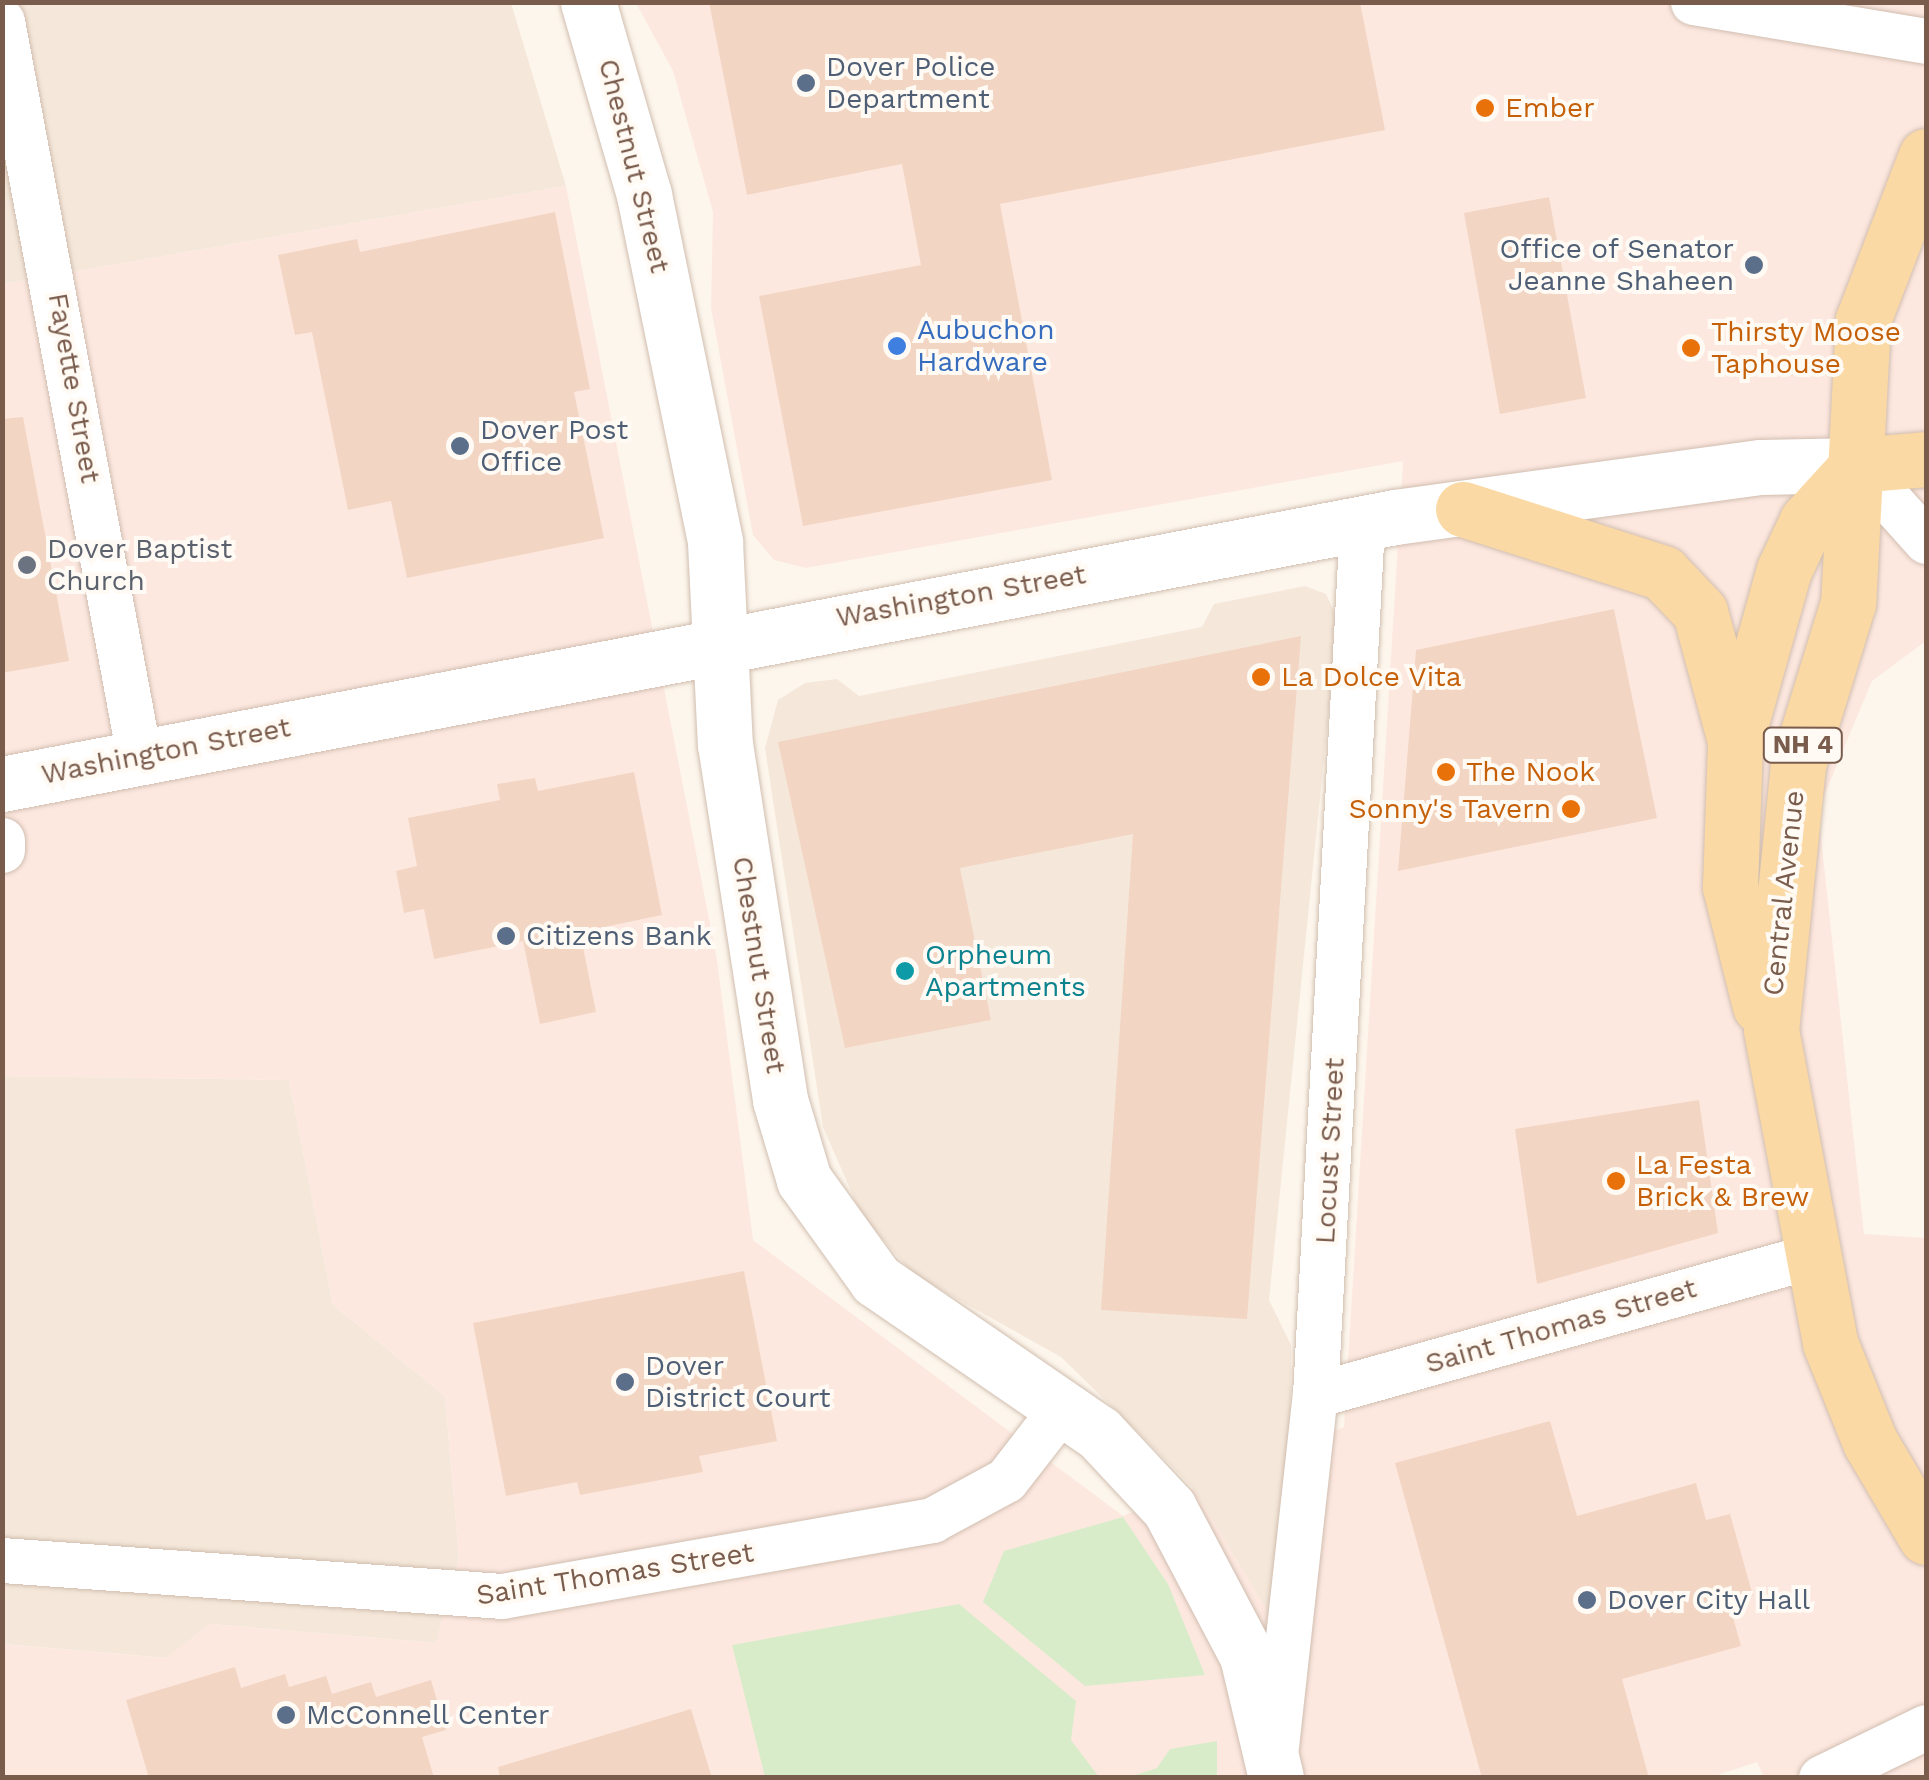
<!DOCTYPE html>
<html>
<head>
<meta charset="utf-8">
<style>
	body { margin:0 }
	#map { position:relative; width:1929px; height:1780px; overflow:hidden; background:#fdf6ec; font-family:"Work Sans",sans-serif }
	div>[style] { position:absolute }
	.residential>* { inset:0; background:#f5e8da }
	.commercial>* { inset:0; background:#fde8e0 }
	.green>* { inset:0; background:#d8ecc9 }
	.building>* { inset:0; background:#f3d5c3 }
	.roads { filter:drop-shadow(0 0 2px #d1beb0) drop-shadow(0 0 2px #d1beb0) }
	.minor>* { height:45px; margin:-22.5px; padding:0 22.5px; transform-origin:22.5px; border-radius:22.5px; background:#fff }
	.tertiary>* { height:55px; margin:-27.5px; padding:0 27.5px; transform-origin:27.5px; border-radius:27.5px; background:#fff }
	.primary>* { height:55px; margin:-27.5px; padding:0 27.5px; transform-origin:27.5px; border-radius:27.5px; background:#fbd9a5 }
	.dots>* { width:28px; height:28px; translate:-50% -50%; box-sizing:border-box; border:5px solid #fffaf3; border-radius:50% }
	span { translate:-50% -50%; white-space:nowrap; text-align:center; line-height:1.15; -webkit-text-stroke:8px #fffaf3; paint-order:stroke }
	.shield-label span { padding:2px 8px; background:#fffaf3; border:2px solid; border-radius:8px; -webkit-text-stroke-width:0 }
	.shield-label { font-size:25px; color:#7a5c4d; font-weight:700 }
	.service-label { font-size:28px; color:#4e5e75 }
	.left { translate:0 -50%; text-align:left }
	.right { translate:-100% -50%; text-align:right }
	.food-label { font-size:28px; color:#c56008 }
	.street-label { font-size:28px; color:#7a5c4d }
	.shop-label { font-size:28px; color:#366cbe }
	.worship-label { font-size:28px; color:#5b616d }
	.culture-label { font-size:28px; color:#0d838f }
	.frame { position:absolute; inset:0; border:5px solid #7a5c4d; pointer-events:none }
</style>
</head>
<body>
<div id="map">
	<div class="residential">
		<i style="clip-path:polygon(3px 3px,511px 3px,566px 186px,3px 284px)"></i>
		<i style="clip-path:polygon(1305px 586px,1326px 594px,1338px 620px,1269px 1300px,1291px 1345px,1290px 1449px,1268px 1613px,1193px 1488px,1142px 1436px,1061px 1357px,914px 1275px,861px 1214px,823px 1127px,765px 748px,778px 700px,805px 683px,837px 679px,859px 696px,1202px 627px,1214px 604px)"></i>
		<i style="clip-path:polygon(2px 1076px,289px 1080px,333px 1305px,445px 1396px,459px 1558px,436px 1643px,210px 1624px,167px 1658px,3px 1644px)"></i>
	</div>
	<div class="commercial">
		<i style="clip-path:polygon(636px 3px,1926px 3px,1926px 641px,1872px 681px,1818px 810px,1864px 1234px,1926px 1238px,1926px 1777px,1764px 1777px,1757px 1762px,1709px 1778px,3px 1777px,2px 1644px,166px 1658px,210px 1624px,436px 1643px,459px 1558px,445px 1396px,333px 1305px,289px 1080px,3px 1076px,3px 284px,566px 186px,717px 960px,753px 1240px,1123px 1516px,1193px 1488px,1268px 1612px,1290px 1449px,1344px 1427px,1403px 461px,806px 568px,774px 560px,753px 535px,711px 308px,713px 212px,673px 71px)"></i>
	</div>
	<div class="green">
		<i style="clip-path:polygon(1123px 1517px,1168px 1584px,1205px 1675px,1085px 1686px,983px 1602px,1004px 1551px)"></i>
		<i style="clip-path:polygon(959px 1604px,1076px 1701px,1071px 1740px,1099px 1777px,765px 1777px,732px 1645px)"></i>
		<i style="clip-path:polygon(1217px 1741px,1217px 1777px,1129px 1777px,1157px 1768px,1170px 1749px)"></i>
	</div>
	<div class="building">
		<i style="clip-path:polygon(709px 2px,1360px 2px,1385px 130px,1000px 204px,1052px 480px,803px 526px,759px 296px,921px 265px,902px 164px,747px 195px)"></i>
		<i style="clip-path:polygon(1549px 197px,1586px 398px,1500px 414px,1464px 213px)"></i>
		<i style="clip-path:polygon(555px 212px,590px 389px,574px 392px,604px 538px,407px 578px,391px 501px,348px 510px,312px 332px,295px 335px,278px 255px,357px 239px,360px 252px)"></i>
		<i style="clip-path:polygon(23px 417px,69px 661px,2px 673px,2px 419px)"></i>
		<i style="clip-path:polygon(1614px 609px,1657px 818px,1398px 871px,1416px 650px)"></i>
		<i style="clip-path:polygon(1301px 636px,1247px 1319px,1101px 1310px,1133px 834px,960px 868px,991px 1020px,845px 1048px,778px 742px)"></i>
		<i style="clip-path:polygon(634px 772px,662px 915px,580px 932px,596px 1012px,540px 1024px,523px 941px,434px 959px,424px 909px,404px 913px,396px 871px,417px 866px,408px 818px,500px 800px,497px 784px,535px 778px,538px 791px)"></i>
		<i style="clip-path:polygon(1699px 1100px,1718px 1233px,1537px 1284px,1515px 1129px)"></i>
		<i style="clip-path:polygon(744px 1271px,777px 1441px,699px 1456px,703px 1472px,580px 1495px,577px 1482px,506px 1496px,473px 1323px)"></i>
		<i style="clip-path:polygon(1550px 1421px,1577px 1516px,1696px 1483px,1706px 1520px,1730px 1514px,1753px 1596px,1729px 1603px,1741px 1646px,1622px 1679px,1649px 1778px,1482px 1778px,1395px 1463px)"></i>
		<i style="clip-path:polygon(235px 1667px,241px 1688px,285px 1674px,289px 1687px,326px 1676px,332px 1694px,371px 1682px,376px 1697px,431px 1680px,446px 1730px,422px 1737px,434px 1778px,149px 1778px,126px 1700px)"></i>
		<i style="clip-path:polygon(691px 1709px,712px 1778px,500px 1778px,498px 1767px)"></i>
	</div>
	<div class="roads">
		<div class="minor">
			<i style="left:1693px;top:2px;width:236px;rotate:9.5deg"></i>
			<i style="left:2px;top:21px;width:748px;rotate:79.44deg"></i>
			<i style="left:1858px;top:465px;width:102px;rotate:48.2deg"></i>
			<i style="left:2px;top:840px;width:10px;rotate:90deg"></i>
			<i style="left:1315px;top:1395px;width:512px;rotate:-15.64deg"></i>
			<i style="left:2px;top:1560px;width:501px;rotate:4.12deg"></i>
			<i style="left:502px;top:1596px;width:437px;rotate:-10deg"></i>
			<i style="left:932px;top:1520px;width:84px;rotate:-28.4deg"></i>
			<i style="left:1006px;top:1480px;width:90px;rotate:-52.2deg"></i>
			<i style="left:1276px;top:1746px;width:353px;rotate:-83.7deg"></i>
			<i style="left:1315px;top:1395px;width:873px;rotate:-86.91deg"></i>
			<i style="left:1821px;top:1778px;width:117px;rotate:-25.9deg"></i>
		</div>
		<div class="tertiary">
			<i style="left:588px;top:2px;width:201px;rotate:73.8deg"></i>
			<i style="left:644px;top:195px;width:354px;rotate:78.4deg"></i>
			<i style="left:715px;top:542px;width:202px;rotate:87.2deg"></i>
			<i style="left:725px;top:744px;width:360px;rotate:81.2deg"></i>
			<i style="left:780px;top:1100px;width:84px;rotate:73.3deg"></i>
			<i style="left:804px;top:1180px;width:123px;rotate:54.2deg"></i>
			<i style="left:876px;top:1280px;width:270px;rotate:34.5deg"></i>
			<i style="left:1099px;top:1433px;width:103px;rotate:47deg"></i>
			<i style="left:1169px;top:1508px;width:167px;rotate:62.2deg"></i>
			<i style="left:1247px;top:1656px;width:125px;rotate:76.6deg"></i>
			<i style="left:2px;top:784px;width:1418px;rotate:-10.85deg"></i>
			<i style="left:1395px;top:517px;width:368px;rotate:-7.8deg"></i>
			<i style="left:1760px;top:467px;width:98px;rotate:-1.2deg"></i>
		</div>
		<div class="primary">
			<i style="left:1926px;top:156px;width:176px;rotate:111deg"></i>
			<i style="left:1863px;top:320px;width:283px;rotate:93deg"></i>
			<i style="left:1848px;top:603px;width:170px;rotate:107.2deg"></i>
			<i style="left:1798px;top:765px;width:266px;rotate:95.8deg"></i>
			<i style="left:1771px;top:1030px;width:319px;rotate:79.3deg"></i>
			<i style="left:1830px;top:1343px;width:107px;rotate:68deg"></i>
			<i style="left:1870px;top:1442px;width:110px;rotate:59.5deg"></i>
			<i style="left:1858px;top:465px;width:68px;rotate:-5deg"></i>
			<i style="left:1463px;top:509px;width:210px;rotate:17.7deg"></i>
			<i style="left:1663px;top:573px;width:54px;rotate:46.5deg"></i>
			<i style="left:1700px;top:612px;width:134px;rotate:74.8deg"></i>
			<i style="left:1760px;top:1006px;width:123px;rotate:-104.1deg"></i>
			<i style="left:1730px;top:887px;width:143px;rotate:-88deg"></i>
			<i style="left:1735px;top:744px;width:181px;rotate:-74.3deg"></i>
			<i style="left:1784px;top:570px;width:54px;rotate:-64.9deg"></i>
			<i style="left:1807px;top:521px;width:76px;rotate:-47.7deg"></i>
		</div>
	</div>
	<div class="dots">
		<i style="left:806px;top:83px;background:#5c6f8a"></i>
		<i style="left:1485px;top:108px;background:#e8710a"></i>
		<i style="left:1754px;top:265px;background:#5c6f8a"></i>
		<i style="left:897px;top:346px;background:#3f7fe0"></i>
		<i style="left:1691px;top:348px;background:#e8710a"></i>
		<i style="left:460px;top:446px;background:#5c6f8a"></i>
		<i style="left:27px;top:565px;background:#6b7280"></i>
		<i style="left:1261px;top:677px;background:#e8710a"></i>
		<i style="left:1446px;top:772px;background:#e8710a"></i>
		<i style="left:1571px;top:809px;background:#e8710a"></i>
		<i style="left:506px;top:936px;background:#5c6f8a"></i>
		<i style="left:905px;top:971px;background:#0f9aa8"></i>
		<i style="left:1616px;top:1181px;background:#e8710a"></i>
		<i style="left:625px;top:1382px;background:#5c6f8a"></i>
		<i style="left:1587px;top:1600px;background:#5c6f8a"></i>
		<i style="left:286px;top:1715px;background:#5c6f8a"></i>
	</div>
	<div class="shield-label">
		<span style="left:1803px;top:745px">NH 4</span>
	</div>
	<div class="service-label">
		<span class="left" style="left:826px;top:83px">Dover Police<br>Department</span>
		<span class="right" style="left:1734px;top:265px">Office of Senator<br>Jeanne Shaheen</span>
		<span class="left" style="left:480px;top:446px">Dover Post<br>Office</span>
		<span class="left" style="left:526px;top:936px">Citizens Bank</span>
		<span class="left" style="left:645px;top:1382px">Dover<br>District Court</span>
		<span class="left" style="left:1607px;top:1600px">Dover City Hall</span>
		<span class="left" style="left:306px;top:1715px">McConnell Center</span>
	</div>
	<div class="food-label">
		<span class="left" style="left:1505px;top:108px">Ember</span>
		<span class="left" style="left:1711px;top:348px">Thirsty Moose<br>Taphouse</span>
		<span class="left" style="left:1281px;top:677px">La Dolce Vita</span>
		<span class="left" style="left:1466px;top:772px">The Nook</span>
		<span class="right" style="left:1551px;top:809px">Sonny's Tavern</span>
		<span class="left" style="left:1636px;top:1181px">La Festa<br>Brick &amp; Brew</span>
	</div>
	<div class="street-label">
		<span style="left:634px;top:166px;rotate:76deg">Chestnut Street</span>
		<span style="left:74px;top:388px;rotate:80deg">Fayette Street</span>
		<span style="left:961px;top:596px;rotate:-10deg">Washington Street</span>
		<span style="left:166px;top:751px;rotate:-11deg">Washington Street</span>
		<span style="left:1784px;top:893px;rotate:-84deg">Central Avenue</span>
		<span style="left:759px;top:965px;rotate:81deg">Chestnut Street</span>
		<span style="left:1330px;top:1151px;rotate:-87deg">Locust Street</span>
		<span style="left:1561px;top:1326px;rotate:-16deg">Saint Thomas Street</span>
		<span style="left:615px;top:1574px;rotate:-9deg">Saint Thomas Street</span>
	</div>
	<div class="shop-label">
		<span class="left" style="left:917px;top:346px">Aubuchon<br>Hardware</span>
	</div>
	<div class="worship-label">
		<span class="left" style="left:47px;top:565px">Dover Baptist<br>Church</span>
	</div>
	<div class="culture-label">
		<span class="left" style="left:925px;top:971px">Orpheum<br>Apartments</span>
	</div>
	<div class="frame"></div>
</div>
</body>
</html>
